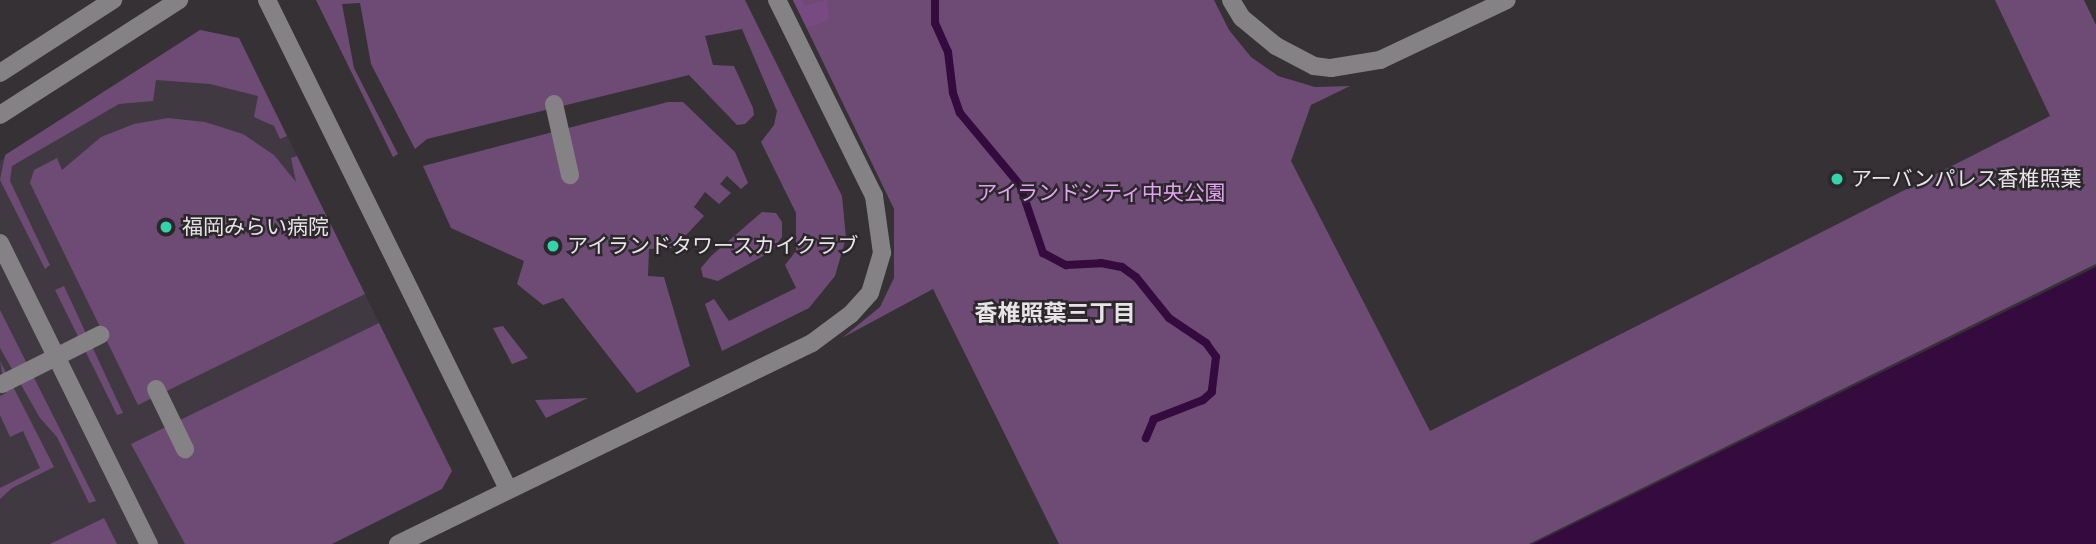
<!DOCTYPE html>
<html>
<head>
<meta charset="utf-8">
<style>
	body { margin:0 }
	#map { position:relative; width:2096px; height:544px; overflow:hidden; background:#353135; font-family:Inter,"Noto Sans JP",sans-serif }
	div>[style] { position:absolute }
	.built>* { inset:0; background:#403942 }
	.green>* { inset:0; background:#6d4b75 }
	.forest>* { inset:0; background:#774b82 }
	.water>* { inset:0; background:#350a3f }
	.stream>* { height:8px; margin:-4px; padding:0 4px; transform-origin:4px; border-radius:4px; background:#350a3f }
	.minor>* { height:18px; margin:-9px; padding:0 9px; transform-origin:9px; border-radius:9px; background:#848285 }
	.dots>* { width:19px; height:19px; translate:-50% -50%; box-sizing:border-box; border:4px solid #2b272b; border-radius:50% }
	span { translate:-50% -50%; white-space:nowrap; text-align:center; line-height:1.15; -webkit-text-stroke:5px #2b272b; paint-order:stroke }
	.poi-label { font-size:21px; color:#e6e4e7 }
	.left { translate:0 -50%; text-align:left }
	.park-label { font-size:21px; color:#e3a2f3 }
	.neighbourhood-label { font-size:23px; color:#e6e4e7; font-weight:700 }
</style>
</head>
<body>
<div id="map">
	<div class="built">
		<i style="clip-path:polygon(200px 30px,239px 38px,452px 471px,330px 544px,0 544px,0 161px)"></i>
	</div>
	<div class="green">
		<i style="clip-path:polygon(316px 0,745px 0,842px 196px,846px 238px,835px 276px,809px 308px,722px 351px,705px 304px,714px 299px,729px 321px,796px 288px,785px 265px,796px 251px,796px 213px,761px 142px,774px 125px,777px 111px,742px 29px,705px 36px,713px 65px,734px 66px,753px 108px,754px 115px,745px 124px,737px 125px,689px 75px,427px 139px,415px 149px,371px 64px,360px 3px,342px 4px,354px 68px,398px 154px,393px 157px)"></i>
		<i style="clip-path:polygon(793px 0,1214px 0,1229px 30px,1251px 57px,1278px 76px,1315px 87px,1350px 86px,1311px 105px,1291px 161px,1430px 431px,2050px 116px,1995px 0,2084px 0,2096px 25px,2096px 264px,1529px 544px,1059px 544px,933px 289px,842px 338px,880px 307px,894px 278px,894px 209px)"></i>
		<i style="clip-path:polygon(200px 30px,239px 38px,287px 136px,280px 139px,274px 126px,254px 117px,258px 96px,210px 84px,156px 80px,153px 101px,119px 104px,12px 166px,10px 181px,50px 265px,45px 269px,0 180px,5px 155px)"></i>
		<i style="clip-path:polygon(668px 102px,683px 102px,735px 152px,748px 183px,741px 189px,727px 176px,720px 184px,731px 193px,719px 204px,705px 192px,694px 207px,704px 216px,674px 248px,649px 249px,648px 276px,664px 277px,690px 366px,637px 393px,563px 298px,543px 305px,517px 284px,524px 261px,451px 228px,423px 166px)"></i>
		<i style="clip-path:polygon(168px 118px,205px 122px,243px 134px,274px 155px,296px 182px,291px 158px,297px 156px,365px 294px,138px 405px,30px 183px,34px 170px,57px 158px,62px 170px,101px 137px,134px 124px)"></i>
		<i style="clip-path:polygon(762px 212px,776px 213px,782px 222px,782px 237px,772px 251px,718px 281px,703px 277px,701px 268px,711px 256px)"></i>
		<i style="clip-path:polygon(64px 286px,123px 413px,117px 415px,55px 290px)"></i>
		<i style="clip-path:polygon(0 310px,96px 501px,89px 503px,57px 437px,40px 418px,0 348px)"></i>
		<i style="clip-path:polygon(379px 323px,452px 471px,442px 489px,332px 544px,185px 544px,131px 444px)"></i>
		<i style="clip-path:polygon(503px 326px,528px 358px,512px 364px,493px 328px)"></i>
		<i style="clip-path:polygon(0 361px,54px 467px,12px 488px,0 499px,0 488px,40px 468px,23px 431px,10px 437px,0 415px,0 396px,6px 393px)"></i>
		<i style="clip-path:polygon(588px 398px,546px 418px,535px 400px)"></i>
		<i style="clip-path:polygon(104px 518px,117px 544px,50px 544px)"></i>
	</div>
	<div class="forest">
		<i style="clip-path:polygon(793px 0,802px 0,805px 5px,827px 0,829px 20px,807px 28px)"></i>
	</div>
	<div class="water">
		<i style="clip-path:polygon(2096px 267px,2096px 544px,1533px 544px)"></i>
	</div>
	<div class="stream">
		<i style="left:935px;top:0;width:23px;rotate:90deg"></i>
		<i style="left:935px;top:23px;width:32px;rotate:66deg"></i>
		<i style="left:948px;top:52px;width:41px;rotate:83deg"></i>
		<i style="left:953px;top:93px;width:21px;rotate:71deg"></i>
		<i style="left:960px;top:113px;width:94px;rotate:50.2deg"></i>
		<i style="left:1020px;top:185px;width:72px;rotate:71.3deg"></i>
		<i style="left:1043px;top:253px;width:26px;rotate:28deg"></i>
		<i style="left:1066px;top:265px;width:35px;rotate:-3deg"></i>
		<i style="left:1101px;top:263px;width:21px;rotate:11deg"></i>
		<i style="left:1122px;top:267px;width:17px;rotate:36deg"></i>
		<i style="left:1136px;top:277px;width:53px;rotate:51.2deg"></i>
		<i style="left:1169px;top:318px;width:45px;rotate:34deg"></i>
		<i style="left:1206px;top:343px;width:17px;rotate:54deg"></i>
		<i style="left:1216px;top:357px;width:35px;rotate:97deg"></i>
		<i style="left:1212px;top:392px;width:12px;rotate:138deg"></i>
		<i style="left:1203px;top:400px;width:53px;rotate:158.8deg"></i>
		<i style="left:1154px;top:419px;width:21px;rotate:113deg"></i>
	</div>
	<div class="minor">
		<i style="left:267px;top:0;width:545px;rotate:63.76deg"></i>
		<i style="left:1231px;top:0;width:21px;rotate:59deg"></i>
		<i style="left:1242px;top:18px;width:44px;rotate:39.5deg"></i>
		<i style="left:1276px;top:46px;width:43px;rotate:27.8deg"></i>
		<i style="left:1314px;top:66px;width:17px;rotate:7deg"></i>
		<i style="left:1331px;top:68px;width:50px;rotate:-9.3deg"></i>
		<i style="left:1380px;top:60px;width:140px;rotate:-25.3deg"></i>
		<i style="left:0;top:73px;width:135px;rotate:-32.9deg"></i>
		<i style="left:554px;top:104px;width:73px;rotate:77.3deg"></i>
		<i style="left:0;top:115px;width:213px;rotate:-32.7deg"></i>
		<i style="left:0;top:243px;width:336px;rotate:63.7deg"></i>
		<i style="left:2px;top:384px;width:110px;rotate:-26.6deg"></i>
		<i style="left:156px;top:389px;width:67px;rotate:64.2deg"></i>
		<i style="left:398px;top:544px;width:460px;rotate:-25.9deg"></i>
		<i style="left:812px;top:343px;width:49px;rotate:-36.6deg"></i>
		<i style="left:851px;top:314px;width:28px;rotate:-48deg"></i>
		<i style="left:870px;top:293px;width:42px;rotate:-73.3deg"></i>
		<i style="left:882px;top:253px;width:58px;rotate:-98deg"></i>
		<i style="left:874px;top:196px;width:219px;rotate:-116.3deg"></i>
	</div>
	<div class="dots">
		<i style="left:1837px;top:179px;background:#32d4a9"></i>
		<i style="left:166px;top:227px;background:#32d4a9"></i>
		<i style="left:553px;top:246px;background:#32d4a9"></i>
	</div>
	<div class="poi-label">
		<span class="left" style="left:1851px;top:179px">アーバンパレス香椎照葉</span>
		<span class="left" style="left:182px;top:227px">福岡みらい病院</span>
		<span class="left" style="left:567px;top:246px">アイランドタワースカイクラブ</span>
	</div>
	<div class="park-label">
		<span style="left:1101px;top:193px">アイランドシティ中央公園</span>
	</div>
	<div class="neighbourhood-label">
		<span style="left:1055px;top:313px">香椎照葉三丁目</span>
	</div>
</div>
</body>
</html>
